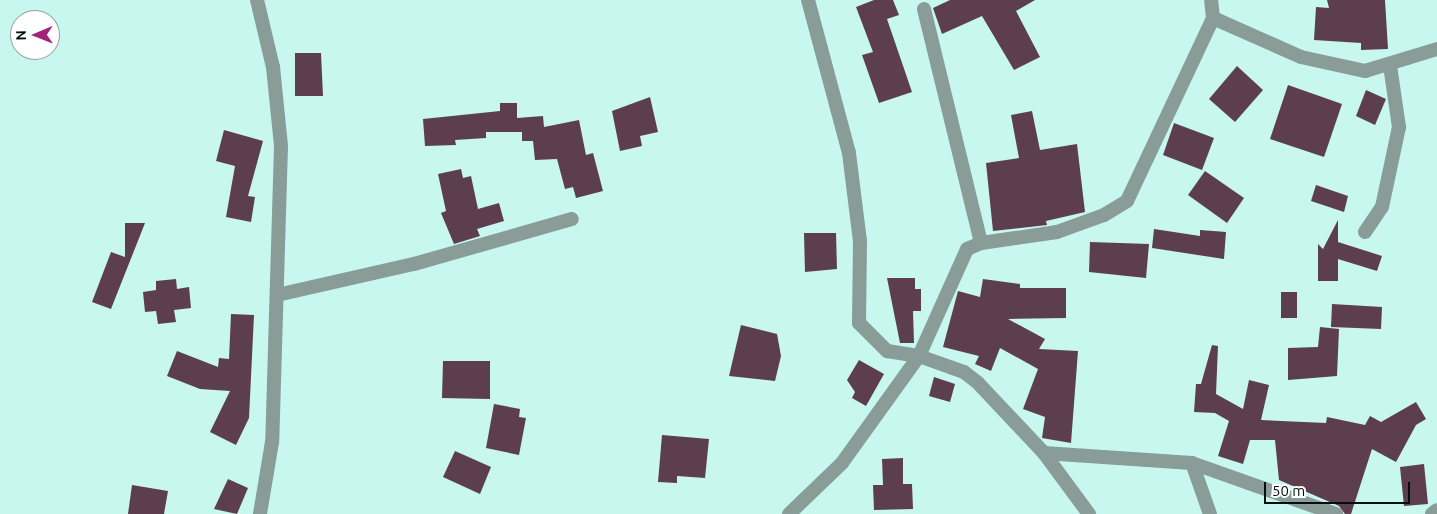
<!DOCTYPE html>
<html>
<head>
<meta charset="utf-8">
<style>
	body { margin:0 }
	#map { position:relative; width:1437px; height:514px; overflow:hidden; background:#c7f7ee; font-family:Ubuntu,sans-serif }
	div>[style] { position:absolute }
	.building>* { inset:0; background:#5c3e4f }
	.minor>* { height:14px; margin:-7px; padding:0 7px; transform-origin:7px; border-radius:7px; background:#899c98 }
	span { translate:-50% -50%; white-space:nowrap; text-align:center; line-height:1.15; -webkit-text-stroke:5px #fff; paint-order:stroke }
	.north { position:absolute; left:10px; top:10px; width:50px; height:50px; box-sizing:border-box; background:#fff; border:1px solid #999f9f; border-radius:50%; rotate:269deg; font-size:14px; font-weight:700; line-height:20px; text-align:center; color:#01100e }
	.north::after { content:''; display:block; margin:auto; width:18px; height:22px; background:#a12479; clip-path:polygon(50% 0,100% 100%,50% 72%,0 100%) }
	.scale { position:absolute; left:1264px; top:482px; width:146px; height:22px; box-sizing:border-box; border:2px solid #01100e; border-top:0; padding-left:6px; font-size:15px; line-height:18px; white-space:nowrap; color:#01100e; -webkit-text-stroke:4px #fff; paint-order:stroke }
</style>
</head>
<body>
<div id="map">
	<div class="building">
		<i style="clip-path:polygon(874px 0,893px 0,899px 15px,887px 19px,912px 92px,879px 103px,862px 55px,873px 52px,856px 7px)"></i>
		<i style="clip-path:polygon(950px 0,1035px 0,1016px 11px,1040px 57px,1014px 70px,982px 16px,942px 34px,933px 8px)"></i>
		<i style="clip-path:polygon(1327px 0,1385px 0,1388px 49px,1361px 50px,1361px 43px,1314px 40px,1316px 7px,1329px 8px)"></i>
		<i style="clip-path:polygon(295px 53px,321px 53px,323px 96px,295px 96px)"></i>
		<i style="clip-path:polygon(1237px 66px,1263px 90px,1235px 122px,1209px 99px)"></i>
		<i style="clip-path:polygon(1288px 85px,1342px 104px,1324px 157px,1270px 139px)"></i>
		<i style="clip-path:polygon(1366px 90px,1386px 99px,1375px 125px,1356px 116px)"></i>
		<i style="clip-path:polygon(650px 97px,658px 132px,640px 136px,642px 146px,620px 151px,612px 111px)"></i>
		<i style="clip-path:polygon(500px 103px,517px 103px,517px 118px,543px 116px,544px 127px,579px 120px,586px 155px,593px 153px,603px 191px,576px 198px,573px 187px,565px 189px,557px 159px,535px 160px,533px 141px,522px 141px,522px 132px,486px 132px,486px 138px,455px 140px,456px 145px,425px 146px,423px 119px,500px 111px)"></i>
		<i style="clip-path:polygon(1032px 111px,1040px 150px,1077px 144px,1085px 212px,1046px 221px,1047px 225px,993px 231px,986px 163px,1019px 158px,1011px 115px)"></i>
		<i style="clip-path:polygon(1174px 123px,1214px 138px,1202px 170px,1163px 155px)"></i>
		<i style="clip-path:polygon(224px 130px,263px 141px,248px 196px,255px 197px,251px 222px,226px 217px,235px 166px,216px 161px)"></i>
		<i style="clip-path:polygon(461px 169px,463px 178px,471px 176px,478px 209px,499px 203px,504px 221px,477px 229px,480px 236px,454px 244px,441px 213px,446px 211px,438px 174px)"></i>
		<i style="clip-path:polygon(1205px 171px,1244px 198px,1227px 223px,1188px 195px)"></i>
		<i style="clip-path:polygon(1316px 185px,1348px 196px,1344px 212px,1311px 201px)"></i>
		<i style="clip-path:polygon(1338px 220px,1338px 242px,1382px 256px,1377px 271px,1338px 259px,1338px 281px,1318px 281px,1318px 244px,1323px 249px)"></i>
		<i style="clip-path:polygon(125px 223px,145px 223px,111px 309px,92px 302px,111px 252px,125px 257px)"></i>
		<i style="clip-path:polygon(1154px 229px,1200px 236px,1200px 230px,1226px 232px,1224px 259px,1152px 248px)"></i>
		<i style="clip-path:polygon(804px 233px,836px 233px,837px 269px,805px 272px)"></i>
		<i style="clip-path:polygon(1090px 242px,1149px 244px,1146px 278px,1089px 272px)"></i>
		<i style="clip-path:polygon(887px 278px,915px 278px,915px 289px,921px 289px,921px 311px,913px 311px,914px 343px,900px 343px)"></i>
		<i style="clip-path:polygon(176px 279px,177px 289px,189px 287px,191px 308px,174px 310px,176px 322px,158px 324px,156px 311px,145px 312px,143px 292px,156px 290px,156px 281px)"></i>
		<i style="clip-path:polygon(983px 279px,1020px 284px,1020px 288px,1066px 288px,1066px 318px,1008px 319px,1045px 339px,1039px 349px,1078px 351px,1071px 443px,1042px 438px,1045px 417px,1023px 409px,1038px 369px,1000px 348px,991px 371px,975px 364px,979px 356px,943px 347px,958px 291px,980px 297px)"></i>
		<i style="clip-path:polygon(1281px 292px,1297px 292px,1297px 318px,1281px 318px)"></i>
		<i style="clip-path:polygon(1332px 304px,1382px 307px,1381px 329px,1331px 327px)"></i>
		<i style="clip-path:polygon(231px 314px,254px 315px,249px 418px,236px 445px,210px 432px,230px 391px,200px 389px,167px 376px,177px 351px,218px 367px,219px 358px,229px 359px)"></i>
		<i style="clip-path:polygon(741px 325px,777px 334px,781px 356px,775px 381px,729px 376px)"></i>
		<i style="clip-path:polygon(1320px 327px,1339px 329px,1337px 376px,1288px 380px,1288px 348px,1318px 347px)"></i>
		<i style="clip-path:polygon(1212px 345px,1218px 346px,1216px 394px,1243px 409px,1249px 380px,1269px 385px,1261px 420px,1326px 423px,1327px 417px,1365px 425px,1370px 416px,1381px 422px,1416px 402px,1426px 419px,1416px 425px,1396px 462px,1372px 449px,1351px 514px,1345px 514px,1339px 506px,1279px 480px,1275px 440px,1250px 440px,1243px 464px,1218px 456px,1229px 421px,1215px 413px,1194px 412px,1196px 384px,1201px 384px)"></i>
		<i style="clip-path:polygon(859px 360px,884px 374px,866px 406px,852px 398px,855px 392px,847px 380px)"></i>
		<i style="clip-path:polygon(443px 361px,490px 361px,490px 399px,442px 398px)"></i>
		<i style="clip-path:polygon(934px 377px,955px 384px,950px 402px,929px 396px)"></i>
		<i style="clip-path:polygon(494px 404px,520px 409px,519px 417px,526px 418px,519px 455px,486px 448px)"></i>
		<i style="clip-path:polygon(662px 435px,709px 439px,705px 478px,677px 476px,677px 483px,658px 482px)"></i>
		<i style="clip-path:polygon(455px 451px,491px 467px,480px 494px,443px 477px)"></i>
		<i style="clip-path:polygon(903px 458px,903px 484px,912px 484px,913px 509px,874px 510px,873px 485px,883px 485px,882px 459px)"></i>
		<i style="clip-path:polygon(1424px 464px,1428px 504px,1404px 506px,1400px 467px)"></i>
		<i style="clip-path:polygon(228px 479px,248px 488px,237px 514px,214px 509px)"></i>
		<i style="clip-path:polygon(132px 485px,168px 491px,164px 514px,128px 514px)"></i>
	</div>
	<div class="minor">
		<i style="left:257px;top:0;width:69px;rotate:76.6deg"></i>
		<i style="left:273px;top:67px;width:79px;rotate:84.2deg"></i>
		<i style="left:281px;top:146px;width:296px;rotate:91.7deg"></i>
		<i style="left:272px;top:442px;width:73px;rotate:99.5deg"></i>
		<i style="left:808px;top:0;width:158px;rotate:75deg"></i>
		<i style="left:849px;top:153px;width:89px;rotate:82.9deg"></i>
		<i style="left:860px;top:241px;width:82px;rotate:90.7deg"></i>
		<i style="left:859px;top:323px;width:40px;rotate:45deg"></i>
		<i style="left:887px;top:351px;width:32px;rotate:9deg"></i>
		<i style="left:919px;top:356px;width:48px;rotate:19.6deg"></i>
		<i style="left:964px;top:372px;width:18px;rotate:38deg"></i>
		<i style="left:978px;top:383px;width:96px;rotate:46.7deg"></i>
		<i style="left:1044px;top:453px;width:76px;rotate:53.6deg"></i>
		<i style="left:924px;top:9px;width:241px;rotate:76.3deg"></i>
		<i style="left:1213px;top:18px;width:96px;rotate:23.9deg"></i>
		<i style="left:1301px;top:57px;width:66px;rotate:12.3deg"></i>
		<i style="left:1365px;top:71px;width:75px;rotate:-17deg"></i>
		<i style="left:1365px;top:232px;width:30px;rotate:-56deg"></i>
		<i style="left:1382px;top:207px;width:82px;rotate:-78deg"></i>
		<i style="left:1399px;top:127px;width:63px;rotate:-98.3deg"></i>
		<i style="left:277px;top:295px;width:140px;rotate:-12.8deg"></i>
		<i style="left:414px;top:264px;width:164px;rotate:-15.9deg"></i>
		<i style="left:1044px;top:453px;width:148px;rotate:3.9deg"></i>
		<i style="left:1192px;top:463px;width:153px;rotate:19.5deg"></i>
		<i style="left:1192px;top:463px;width:54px;rotate:70.6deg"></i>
		<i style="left:789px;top:514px;width:74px;rotate:-43.9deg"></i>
		<i style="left:842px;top:463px;width:132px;rotate:-54.3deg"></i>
		<i style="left:919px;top:356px;width:117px;rotate:-65.8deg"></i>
		<i style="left:967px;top:249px;width:15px;rotate:-23deg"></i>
		<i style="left:981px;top:243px;width:77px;rotate:-8.2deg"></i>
		<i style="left:1057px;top:232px;width:50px;rotate:-19.9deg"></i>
		<i style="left:1104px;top:215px;width:27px;rotate:-31deg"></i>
		<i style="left:1127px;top:201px;width:202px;rotate:-64.8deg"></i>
		<i style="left:1213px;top:18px;width:18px;rotate:-96deg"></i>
		<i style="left:1432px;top:514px;width:6px;rotate:-39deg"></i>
	</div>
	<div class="north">N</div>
	<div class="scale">50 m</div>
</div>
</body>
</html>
